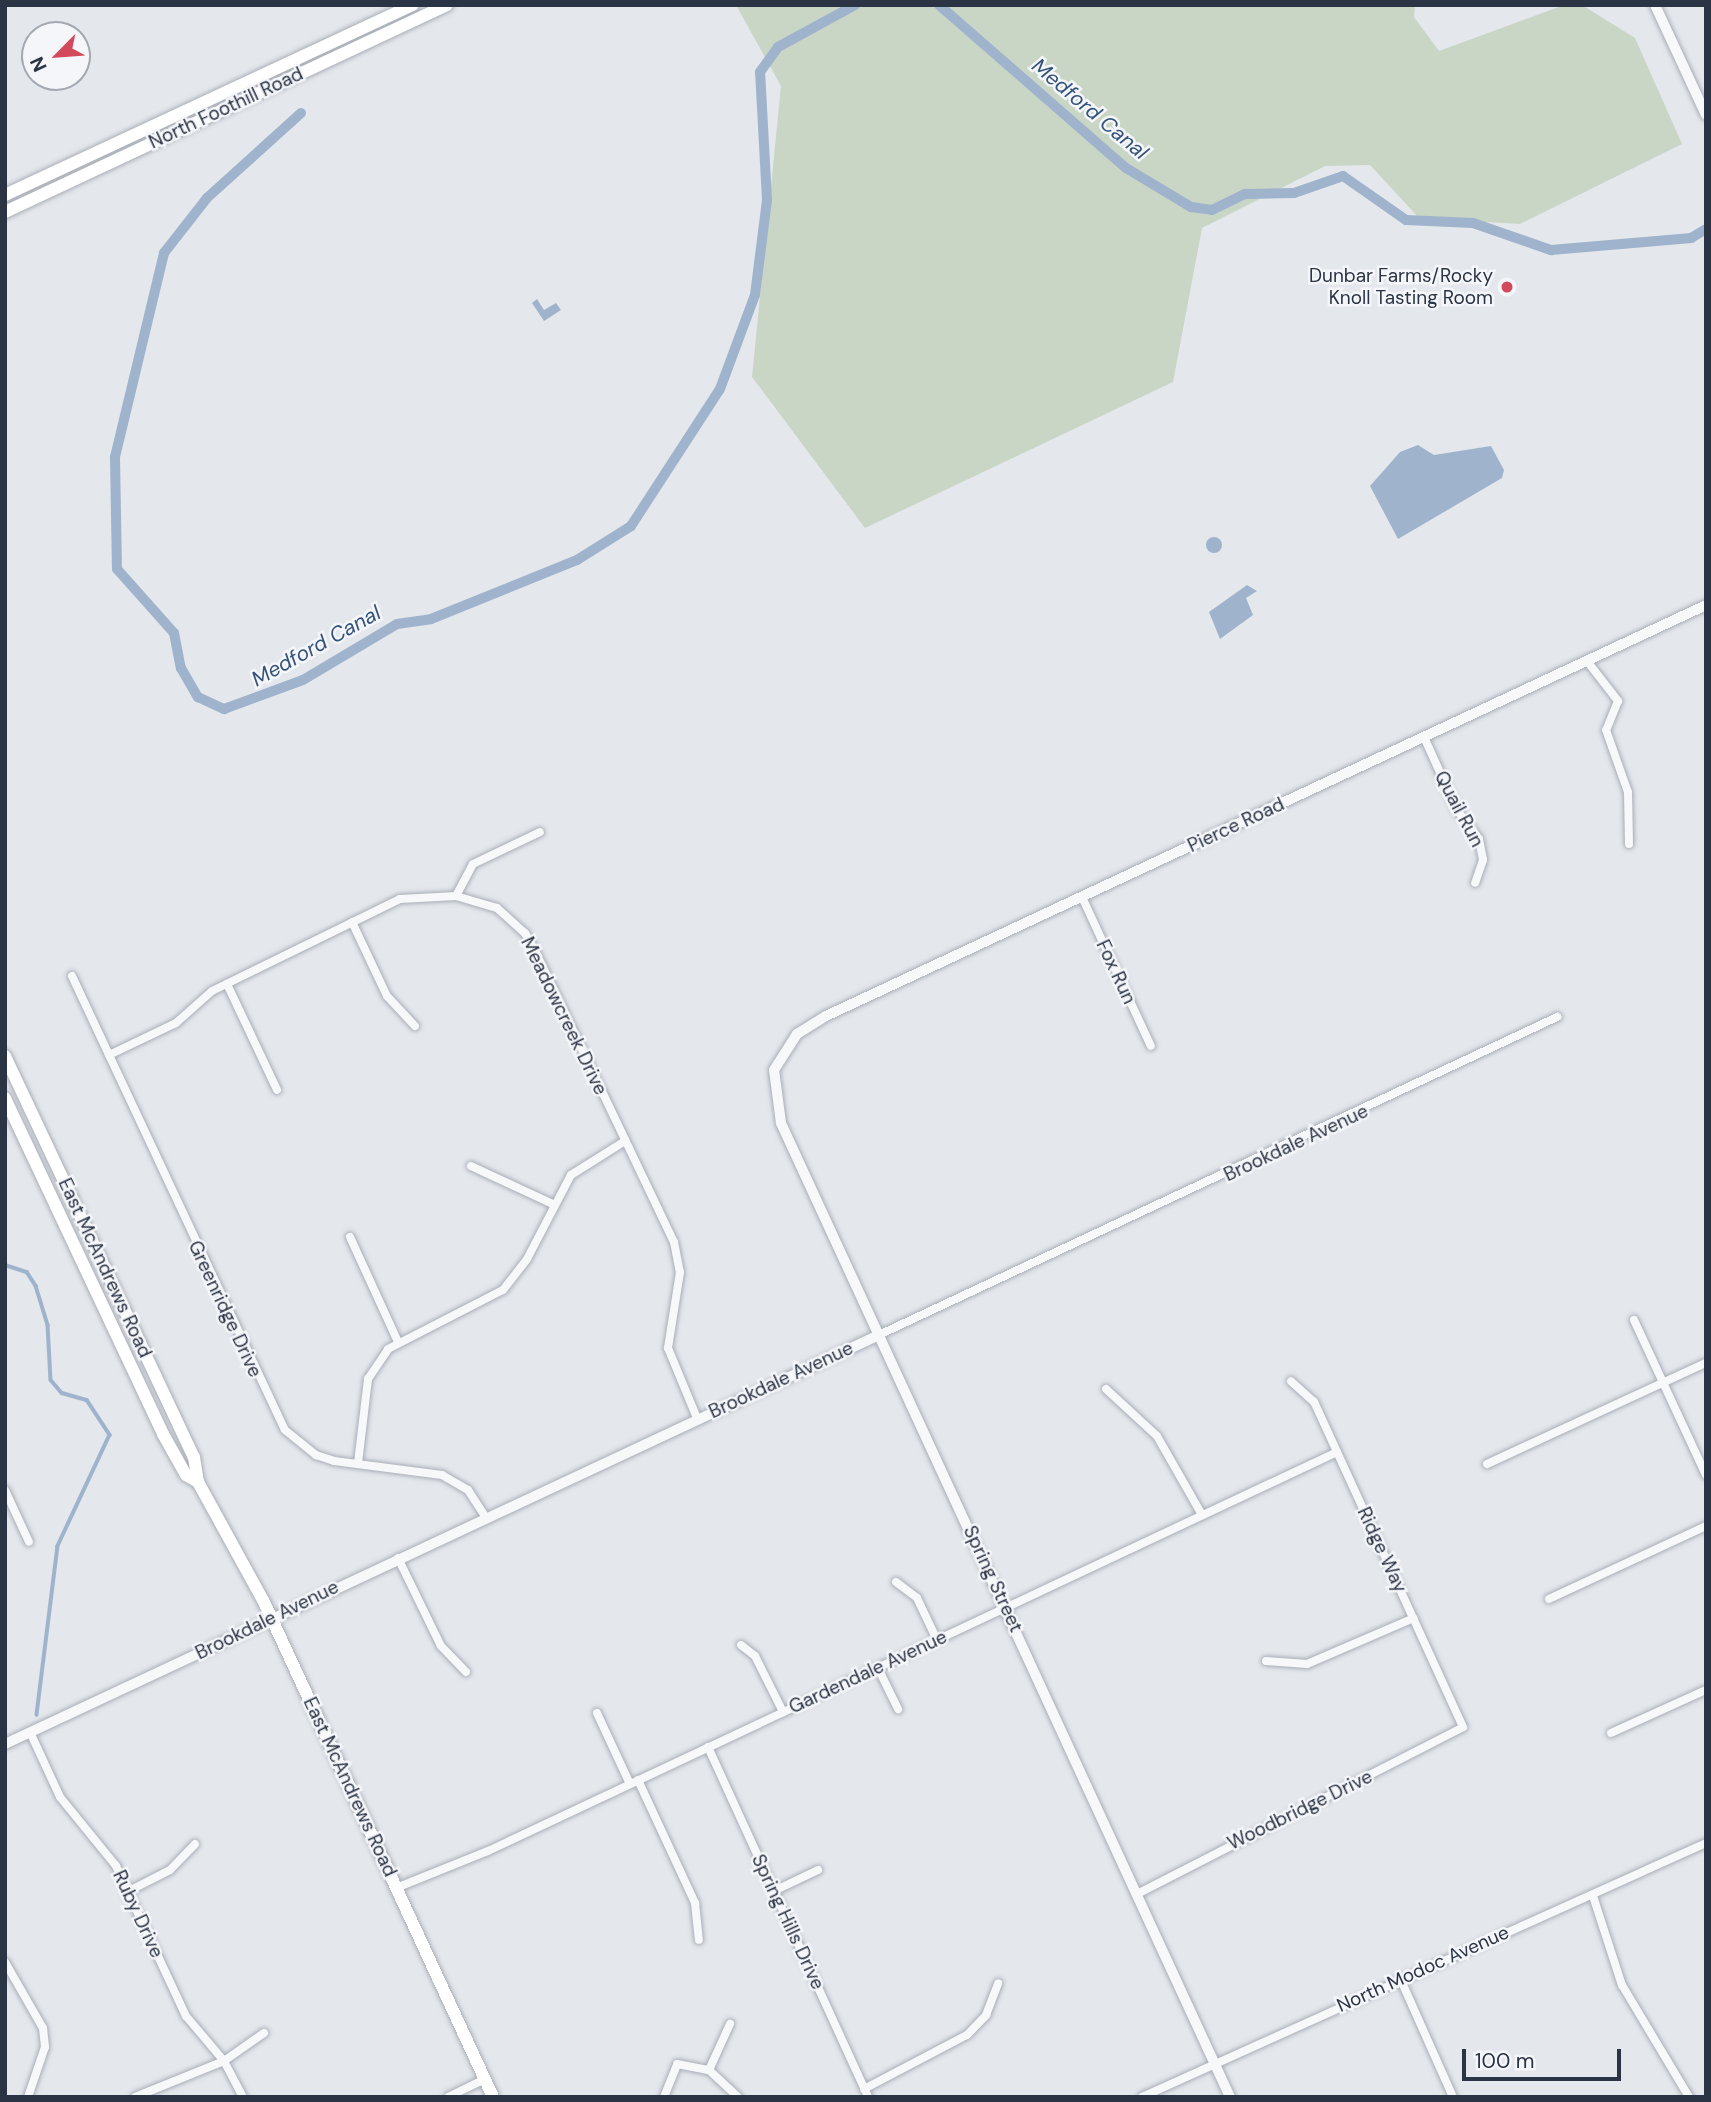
<!DOCTYPE html>
<html>
<head>
<meta charset="utf-8">
<style>
	body { margin:0 }
	#map { position:relative; width:1711px; height:2102px; overflow:hidden; background:#e4e7ec; font-family:"DM Sans",sans-serif }
	div>[style] { position:absolute }
	.green>* { inset:0; background:#c9d6c5 }
	.water>* { inset:0; background:#9fb4cc }
	.round { border-radius:50% }
	.stream>* { height:3.5px; margin:-1.75px; padding:0 1.75px; transform-origin:1.75px; border-radius:1.75px; background:#9fb4cc }
	.canal>* { height:10px; margin:-5px; padding:0 5px; transform-origin:5px; border-radius:5px; background:#9fb4cc }
	.roads { filter:drop-shadow(0 0 2px #a9aeb7) drop-shadow(0 0 2px #a9aeb7) }
	.minor>* { height:8px; margin:-4px; padding:0 4px; transform-origin:4px; border-radius:4px; background:#f7f8fa }
	.tertiary>* { height:10px; margin:-5px; padding:0 5px; transform-origin:5px; border-radius:5px; background:#f7f8fa }
	.secondary>* { height:12px; margin:-6px; padding:0 6px; transform-origin:6px; border-radius:6px; background:#fff }
	.primary>* { height:12px; margin:-6px; padding:0 6px; transform-origin:6px; border-radius:6px; background:#fff }
	.dots>* { width:19px; height:19px; translate:-50% -50%; box-sizing:border-box; border:4px solid #f4f6f9; border-radius:50% }
	span { translate:-50% -50%; white-space:nowrap; text-align:center; line-height:1.15; -webkit-text-stroke:5px #f4f6f9; paint-order:stroke }
	.street-label { font-size:19px; color:#2b3445 }
	.poi-label { font-size:19px; color:#2b3445 }
	.right { translate:-100% -50%; text-align:right }
	.water-label { font-size:21px; color:#34527a; font-style:italic }
	.frame { position:absolute; inset:0; border:7px solid #2b3445; pointer-events:none }
	.north { position:absolute; left:21px; top:21px; width:70px; height:70px; box-sizing:border-box; background:#f4f6f9; border:2px solid #a4a8b1; border-radius:50%; rotate:245deg; font-size:19px; font-weight:700; line-height:28px; text-align:center; color:#2b3445 }
	.north::after { content:''; display:block; margin:auto; width:24px; height:32px; background:#d1495b; clip-path:polygon(50% 0,100% 100%,50% 72%,0 100%) }
	.scale { position:absolute; left:1462px; top:2049px; width:159px; height:32px; box-sizing:border-box; border:4px solid #2b3445; border-top:0; padding-left:9px; font-size:21px; line-height:24px; white-space:nowrap; color:#2b3445; -webkit-text-stroke:5px #f4f6f9; paint-order:stroke }
</style>
</head>
<body>
<div id="map">
	<div class="green">
		<i style="clip-path:polygon(736px 5px,1415px 5px,1414px 17px,1439px 51px,1564px 5px,1582px 5px,1635px 38px,1682px 144px,1520px 224px,1419px 218px,1370px 165px,1325px 166px,1202px 228px,1173px 382px,865px 528px,752px 377px,781px 86px)"></i>
	</div>
	<div class="water">
		<i style="clip-path:polygon(537px 299px,544px 310px,556px 303px,561px 310px,544px 321px,532px 303px)"></i>
		<i style="clip-path:polygon(1418px 445px,1434px 455px,1491px 446px,1504px 470px,1502px 478px,1398px 539px,1370px 486px,1400px 452px)"></i>
		<i class="round" style="left:1206px;top:537px;width:16px;height:16px"></i>
		<i style="clip-path:polygon(1247px 585px,1257px 591px,1246px 598px,1253px 615px,1220px 639px,1209px 612px)"></i>
	</div>
	<div class="stream">
		<i style="left:5px;top:1265px;width:23px;rotate:18deg"></i>
		<i style="left:27px;top:1272px;width:17px;rotate:57deg"></i>
		<i style="left:36px;top:1286px;width:41px;rotate:72.9deg"></i>
		<i style="left:48px;top:1325px;width:55px;rotate:86.9deg"></i>
		<i style="left:51px;top:1380px;width:17px;rotate:50deg"></i>
		<i style="left:62px;top:1393px;width:26px;rotate:16deg"></i>
		<i style="left:87px;top:1400px;width:42px;rotate:56.7deg"></i>
		<i style="left:110px;top:1435px;width:123px;rotate:115.1deg"></i>
		<i style="left:58px;top:1546px;width:170px;rotate:97.1deg"></i>
	</div>
	<div class="canal">
		<i style="left:939px;top:5px;width:248px;rotate:41.1deg"></i>
		<i style="left:1126px;top:168px;width:76px;rotate:31deg"></i>
		<i style="left:1191px;top:207px;width:21px;rotate:8deg"></i>
		<i style="left:1212px;top:210px;width:37px;rotate:-26deg"></i>
		<i style="left:1245px;top:194px;width:49px;rotate:-1.2deg"></i>
		<i style="left:1294px;top:193px;width:52px;rotate:-19.1deg"></i>
		<i style="left:1343px;top:176px;width:77px;rotate:34.9deg"></i>
		<i style="left:1406px;top:220px;width:67px;rotate:2.6deg"></i>
		<i style="left:1473px;top:223px;width:83px;rotate:19.1deg"></i>
		<i style="left:1551px;top:250px;width:141px;rotate:-4.9deg"></i>
		<i style="left:1691px;top:238px;width:17px;rotate:-31deg"></i>
		<i style="left:301px;top:113px;width:127px;rotate:137.9deg"></i>
		<i style="left:207px;top:198px;width:70px;rotate:128deg"></i>
		<i style="left:164px;top:253px;width:210px;rotate:103.5deg"></i>
		<i style="left:115px;top:457px;width:112px;rotate:89deg"></i>
		<i style="left:117px;top:569px;width:86px;rotate:48.3deg"></i>
		<i style="left:174px;top:633px;width:36px;rotate:79deg"></i>
		<i style="left:181px;top:668px;width:34px;rotate:60deg"></i>
		<i style="left:198px;top:697px;width:29px;rotate:25deg"></i>
		<i style="left:224px;top:709px;width:84px;rotate:-20.2deg"></i>
		<i style="left:303px;top:680px;width:109px;rotate:-30.8deg"></i>
		<i style="left:397px;top:624px;width:34px;rotate:-8deg"></i>
		<i style="left:431px;top:619px;width:157px;rotate:-22deg"></i>
		<i style="left:577px;top:560px;width:64px;rotate:-32.2deg"></i>
		<i style="left:631px;top:526px;width:163px;rotate:-57deg"></i>
		<i style="left:720px;top:389px;width:100px;rotate:-69.6deg"></i>
		<i style="left:755px;top:295px;width:96px;rotate:-82.8deg"></i>
		<i style="left:767px;top:200px;width:128px;rotate:-93.1deg"></i>
		<i style="left:760px;top:72px;width:31px;rotate:-54deg"></i>
		<i style="left:778px;top:47px;width:88px;rotate:-28.6deg"></i>
	</div>
	<div class="roads">
		<div class="minor">
			<i style="left:1587px;top:661px;width:51px;rotate:52.2deg"></i>
			<i style="left:1618px;top:701px;width:31px;rotate:112deg"></i>
			<i style="left:1606px;top:730px;width:66px;rotate:70.5deg"></i>
			<i style="left:1628px;top:792px;width:52px;rotate:88.9deg"></i>
			<i style="left:1424px;top:737px;width:80px;rotate:65.7deg"></i>
			<i style="left:1457px;top:810px;width:36px;rotate:53deg"></i>
			<i style="left:1479px;top:839px;width:21px;rotate:79deg"></i>
			<i style="left:1483px;top:860px;width:24px;rotate:109deg"></i>
			<i style="left:456px;top:896px;width:36px;rotate:-62deg"></i>
			<i style="left:473px;top:864px;width:74px;rotate:-25.5deg"></i>
			<i style="left:1082px;top:897px;width:164px;rotate:65.2deg"></i>
			<i style="left:352px;top:922px;width:82px;rotate:64.7deg"></i>
			<i style="left:387px;top:996px;width:41px;rotate:47deg"></i>
			<i style="left:72px;top:976px;width:501px;rotate:64.87deg"></i>
			<i style="left:285px;top:1430px;width:40px;rotate:39deg"></i>
			<i style="left:316px;top:1455px;width:19px;rotate:18deg"></i>
			<i style="left:334px;top:1461px;width:109px;rotate:7.4deg"></i>
			<i style="left:442px;top:1475px;width:30px;rotate:30deg"></i>
			<i style="left:468px;top:1490px;width:33px;rotate:57deg"></i>
			<i style="left:227px;top:984px;width:117px;rotate:64.7deg"></i>
			<i style="left:109px;top:1055px;width:74px;rotate:-25.5deg"></i>
			<i style="left:176px;top:1023px;width:48px;rotate:-41.6deg"></i>
			<i style="left:212px;top:991px;width:209px;rotate:-26.1deg"></i>
			<i style="left:400px;top:899px;width:56px;rotate:-3.1deg"></i>
			<i style="left:456px;top:896px;width:43px;rotate:16.3deg"></i>
			<i style="left:497px;top:908px;width:38px;rotate:42deg"></i>
			<i style="left:525px;top:933px;width:25px;rotate:61deg"></i>
			<i style="left:537px;top:955px;width:318px;rotate:64.5deg"></i>
			<i style="left:674px;top:1242px;width:31px;rotate:79deg"></i>
			<i style="left:680px;top:1272px;width:77px;rotate:99deg"></i>
			<i style="left:668px;top:1348px;width:76px;rotate:67.5deg"></i>
			<i style="left:471px;top:1166px;width:90px;rotate:24.9deg"></i>
			<i style="left:350px;top:1237px;width:115px;rotate:65.4deg"></i>
			<i style="left:1634px;top:1320px;width:171px;rotate:65.1deg"></i>
			<i style="left:881px;top:1334px;width:747px;rotate:-25.12deg"></i>
			<i style="left:1106px;top:1389px;width:69px;rotate:42.7deg"></i>
			<i style="left:1157px;top:1436px;width:91px;rotate:60.3deg"></i>
			<i style="left:358px;top:1463px;width:85px;rotate:-83.2deg"></i>
			<i style="left:368px;top:1379px;width:36px;rotate:-56deg"></i>
			<i style="left:388px;top:1349px;width:129px;rotate:-27.2deg"></i>
			<i style="left:503px;top:1290px;width:39px;rotate:-52deg"></i>
			<i style="left:527px;top:1259px;width:95px;rotate:-62.4deg"></i>
			<i style="left:571px;top:1175px;width:64px;rotate:-32.2deg"></i>
			<i style="left:1487px;top:1464px;width:241px;rotate:-24.8deg"></i>
			<i style="left:5px;top:1490px;width:57px;rotate:65.2deg"></i>
			<i style="left:398px;top:1558px;width:98px;rotate:64deg"></i>
			<i style="left:441px;top:1646px;width:36px;rotate:46deg"></i>
			<i style="left:896px;top:1582px;width:26px;rotate:37deg"></i>
			<i style="left:917px;top:1598px;width:47px;rotate:64.5deg"></i>
			<i style="left:1549px;top:1599px;width:173px;rotate:-24.9deg"></i>
			<i style="left:741px;top:1645px;width:18px;rotate:38deg"></i>
			<i style="left:755px;top:1656px;width:63px;rotate:63.4deg"></i>
			<i style="left:1266px;top:1661px;width:41px;rotate:4.2deg"></i>
			<i style="left:1307px;top:1664px;width:116px;rotate:-23.3deg"></i>
			<i style="left:878px;top:1668px;width:46px;rotate:64deg"></i>
			<i style="left:597px;top:1713px;width:78px;rotate:65.1deg"></i>
			<i style="left:30px;top:1732px;width:72px;rotate:65.2deg"></i>
			<i style="left:60px;top:1797px;width:89px;rotate:50.9deg"></i>
			<i style="left:116px;top:1866px;width:166px;rotate:65deg"></i>
			<i style="left:186px;top:2016px;width:59px;rotate:49.8deg"></i>
			<i style="left:224px;top:2061px;width:41px;rotate:62.2deg"></i>
			<i style="left:1611px;top:1733px;width:104px;rotate:-24.4deg"></i>
			<i style="left:708px;top:1747px;width:385px;rotate:65.4deg"></i>
			<i style="left:638px;top:1780px;width:136px;rotate:65.1deg"></i>
			<i style="left:695px;top:1903px;width:37px;rotate:84deg"></i>
			<i style="left:396px;top:1888px;width:99px;rotate:-21.9deg"></i>
			<i style="left:488px;top:1851px;width:938px;rotate:-25.17deg"></i>
			<i style="left:774px;top:1891px;width:49px;rotate:-25.5deg"></i>
			<i style="left:127px;top:1892px;width:48px;rotate:-27.1deg"></i>
			<i style="left:170px;top:1870px;width:36px;rotate:-46deg"></i>
			<i style="left:1137px;top:1894px;width:366px;rotate:-27.1deg"></i>
			<i style="left:1463px;top:1727px;width:358px;rotate:-114.6deg"></i>
			<i style="left:1314px;top:1402px;width:31px;rotate:-138deg"></i>
			<i style="left:1593px;top:1896px;width:94px;rotate:72deg"></i>
			<i style="left:1622px;top:1985px;width:131px;rotate:59.1deg"></i>
			<i style="left:5px;top:1962px;width:76px;rotate:60.1deg"></i>
			<i style="left:43px;top:2028px;width:19px;rotate:84deg"></i>
			<i style="left:45px;top:2047px;width:53px;rotate:108.8deg"></i>
			<i style="left:1400px;top:1978px;width:130px;rotate:66deg"></i>
			<i style="left:709px;top:2070px;width:51px;rotate:-65.5deg"></i>
			<i style="left:864px;top:2089px;width:116px;rotate:-27.7deg"></i>
			<i style="left:967px;top:2035px;width:28px;rotate:-46deg"></i>
			<i style="left:986px;top:2015px;width:34px;rotate:-69deg"></i>
			<i style="left:135px;top:2097px;width:96px;rotate:-22deg"></i>
			<i style="left:224px;top:2061px;width:49px;rotate:-35deg"></i>
			<i style="left:448px;top:2097px;width:41px;rotate:-25.9deg"></i>
			<i style="left:664px;top:2097px;width:35px;rotate:-68deg"></i>
			<i style="left:677px;top:2064px;width:33px;rotate:11deg"></i>
			<i style="left:709px;top:2070px;width:40px;rotate:43deg"></i>
			<i style="left:1142px;top:2097px;width:619px;rotate:-24.24deg"></i>
		</div>
		<div class="tertiary">
			<i style="left:1655px;top:5px;width:121px;rotate:65.1deg"></i>
			<i style="left:5px;top:1744px;width:967px;rotate:-25.08deg"></i>
			<i style="left:1230px;top:2097px;width:1073px;rotate:-114.75deg"></i>
			<i style="left:781px;top:1123px;width:53px;rotate:-97.5deg"></i>
			<i style="left:774px;top:1070px;width:43px;rotate:-57.4deg"></i>
			<i style="left:797px;top:1034px;width:34px;rotate:-32deg"></i>
			<i style="left:826px;top:1016px;width:971px;rotate:-25.03deg"></i>
		</div>
		<div class="secondary">
			<i style="left:5px;top:1056px;width:443px;rotate:64.8deg"></i>
			<i style="left:194px;top:1457px;width:25px;rotate:81deg"></i>
			<i style="left:198px;top:1482px;width:137px;rotate:61.2deg"></i>
			<i style="left:264px;top:1602px;width:545px;rotate:65.17deg"></i>
			<i style="left:5px;top:1098px;width:371px;rotate:64.8deg"></i>
			<i style="left:163px;top:1434px;width:47px;rotate:60.7deg"></i>
			<i style="left:186px;top:1475px;width:14px;rotate:30deg"></i>
		</div>
		<div class="primary">
			<i style="left:5px;top:195px;width:450px;rotate:-25deg"></i>
			<i style="left:5px;top:212px;width:488px;rotate:-25.1deg"></i>
		</div>
	</div>
	<div class="dots">
		<i style="left:1507px;top:287px;background:#d1495b"></i>
	</div>
	<div class="street-label">
		<span style="left:226px;top:108px;rotate:-25deg">North Foothill Road</span>
		<span style="left:1459px;top:809px;rotate:62deg">Quail Run</span>
		<span style="left:1236px;top:825px;rotate:-25deg">Pierce Road</span>
		<span style="left:1116px;top:972px;rotate:65deg">Fox Run</span>
		<span style="left:564px;top:1016px;rotate:64deg">Meadowcreek Drive</span>
		<span style="left:1296px;top:1143px;rotate:-25deg">Brookdale Avenue</span>
		<span style="left:105px;top:1268px;rotate:65deg">East McAndrews Road</span>
		<span style="left:225px;top:1309px;rotate:65deg">Greenridge Drive</span>
		<span style="left:781px;top:1380px;rotate:-25deg">Brookdale Avenue</span>
		<span style="left:1382px;top:1550px;rotate:65deg">Ridge Way</span>
		<span style="left:993px;top:1579px;rotate:65deg">Spring Street</span>
		<span style="left:267px;top:1620px;rotate:-26deg">Brookdale Avenue</span>
		<span style="left:868px;top:1672px;rotate:-25deg">Gardendale Avenue</span>
		<span style="left:350px;top:1787px;rotate:65deg">East McAndrews Road</span>
		<span style="left:1300px;top:1810px;rotate:-26deg">Woodbridge Drive</span>
		<span style="left:138px;top:1914px;rotate:65deg">Ruby Drive</span>
		<span style="left:788px;top:1922px;rotate:65deg">Spring Hills Drive</span>
		<span style="left:1423px;top:1969px;rotate:-24deg">North Modoc Avenue</span>
	</div>
	<div class="poi-label">
		<span class="right" style="left:1493px;top:287px">Dunbar Farms/Rocky<br>Knoll Tasting Room</span>
	</div>
	<div class="water-label">
		<span style="left:1090px;top:109px;rotate:40deg">Medford Canal</span>
		<span style="left:316px;top:646px;rotate:-29deg">Medford Canal</span>
	</div>
	<div class="frame"></div>
	<div class="north">N</div>
	<div class="scale">100 m</div>
</div>
</body>
</html>
